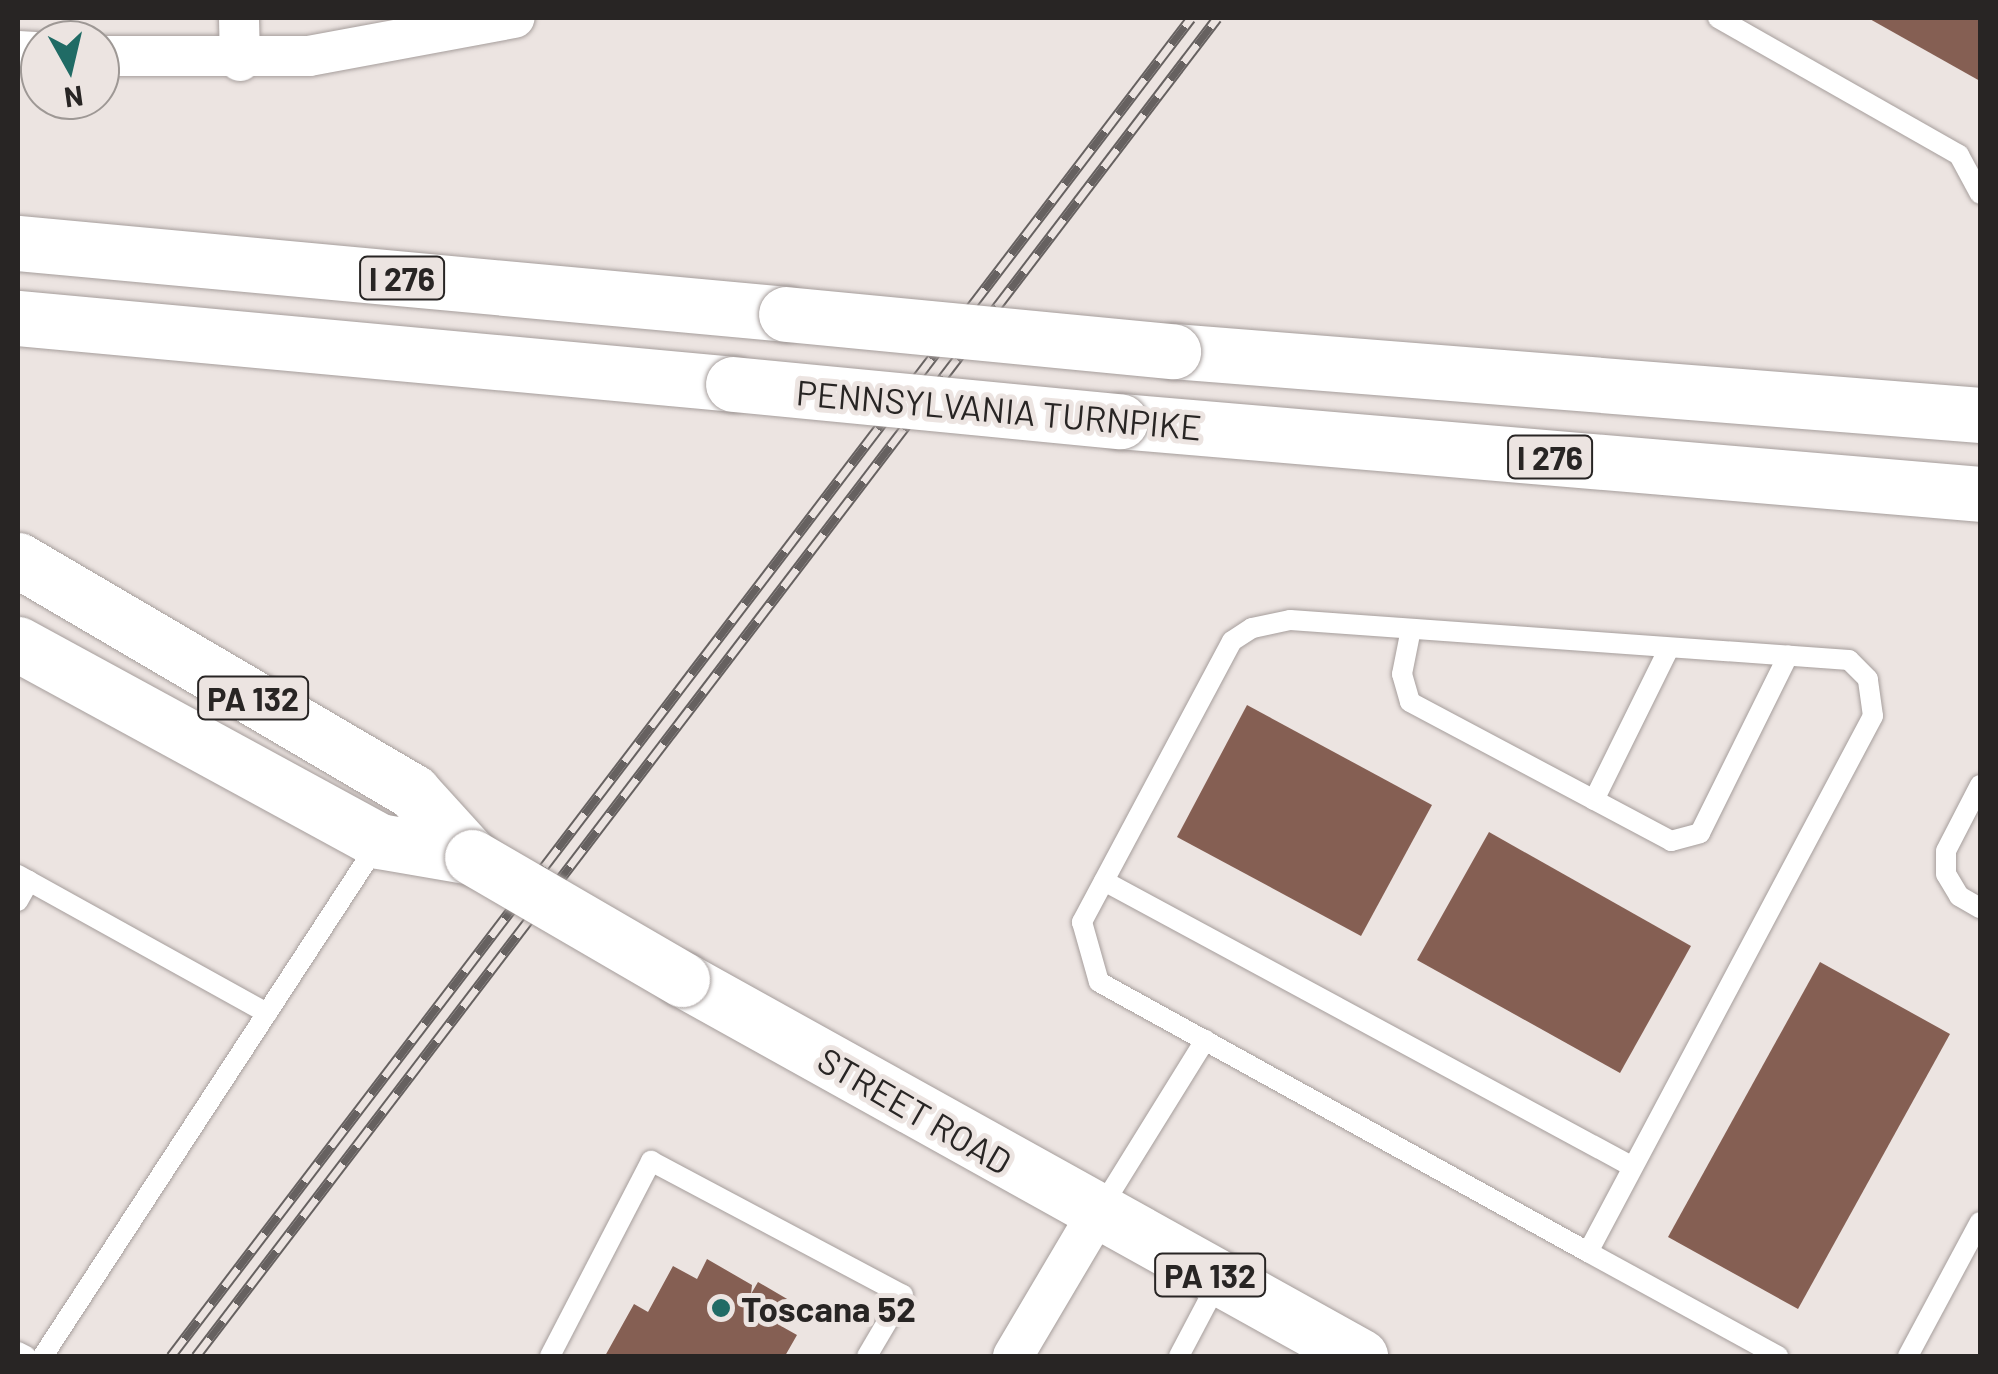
<!DOCTYPE html>
<html>
<head>
<meta charset="utf-8">
<style>
	body { margin:0 }
	#map { position:relative; width:1998px; height:1374px; overflow:hidden; background:#ece4e1; font-family:Barlow,sans-serif }
	div>[style] { position:absolute }
	.building>* { inset:0; background:#855f53 }
	.roads { filter:drop-shadow(0 0 2px #a69e9c) drop-shadow(0 0 2px #a69e9c) }
	.service>* { height:20px; margin:-10px; padding:0 10px; transform-origin:10px; border-radius:10px; background:#fff }
	.minor>* { height:40px; margin:-20px; padding:0 20px; transform-origin:20px; border-radius:20px; background:#fff }
	.primary>* { height:55px; margin:-27.5px; padding:0 27.5px; transform-origin:27.5px; border-radius:27.5px; background:#fff }
	.motorway>* { height:55px; margin:-27.5px; padding:0 27.5px; transform-origin:27.5px; border-radius:27.5px; background:#fff }
	.rail>* { height:11px; margin-top:-5.5px; transform-origin:0; background:repeating-linear-gradient(90deg,#ece4e1 0 22px,#666160 0 44px); box-sizing:border-box; border-block:2px solid #666160 }
	.bridges { filter:drop-shadow(0 0 2px #a69e9c) drop-shadow(0 0 2px #a69e9c) }
	.primary-bridge>* { height:55px; margin:-27.5px; padding:0 27.5px; transform-origin:27.5px; border-radius:27.5px; background:#fff }
	.motorway-bridge>* { height:55px; margin:-27.5px; padding:0 27.5px; transform-origin:27.5px; border-radius:27.5px; background:#fff }
	.dots>* { width:28px; height:28px; translate:-50% -50%; box-sizing:border-box; border:5px solid #ece4e1; border-radius:50% }
	span { translate:-50% -50%; white-space:nowrap; text-align:center; line-height:1.15; -webkit-text-stroke:10px #ece4e1; paint-order:stroke }
	.shield-label span { padding:2px 8px; background:#ece4e1; border:2px solid; border-radius:8px; -webkit-text-stroke-width:0 }
	.shield-label { font-size:32px; color:#282524; font-weight:700 }
	.street-label { font-size:35px; color:#282524 }
	.poi-label { font-size:35px; color:#282524; font-weight:700 }
	.left { translate:0 -50%; text-align:left }
	.frame { position:absolute; inset:0; border:20px solid #282524; pointer-events:none }
	.north { position:absolute; left:20px; top:20px; width:100px; height:100px; box-sizing:border-box; background:#ece4e1; border:2px solid #9e9895; border-radius:50%; rotate:172deg; font-size:28px; font-weight:700; line-height:40px; text-align:center; color:#282524 }
	.north::after { content:''; display:block; margin:auto; width:35px; height:45px; background:#206b65; clip-path:polygon(50% 0,100% 100%,50% 72%,0 100%) }
</style>
</head>
<body>
<div id="map">
	<div class="building">
		<i style="clip-path:polygon(1868px 18px,1980px 18px,1980px 81px)"></i>
		<i style="clip-path:polygon(1247px 705px,1432px 805px,1361px 936px,1177px 837px)"></i>
		<i style="clip-path:polygon(1489px 832px,1691px 946px,1620px 1073px,1417px 960px)"></i>
		<i style="clip-path:polygon(1820px 962px,1950px 1034px,1798px 1309px,1668px 1237px)"></i>
		<i style="clip-path:polygon(707px 1259px,752px 1285px,751px 1294px,758px 1282px,794px 1303px,781px 1326px,797px 1335px,785px 1356px,605px 1356px,634px 1304px,648px 1312px,673px 1266px,697px 1279px)"></i>
	</div>
	<div class="roads">
		<div class="service">
			<i style="left:1718px;top:18px;width:277px;rotate:29.6deg"></i>
			<i style="left:1959px;top:155px;width:44px;rotate:61.7deg"></i>
			<i style="left:1411px;top:629px;width:46px;rotate:101.3deg"></i>
			<i style="left:1402px;top:674px;width:29px;rotate:74deg"></i>
			<i style="left:1410px;top:702px;width:296px;rotate:28deg"></i>
			<i style="left:1671px;top:841px;width:30px;rotate:-15deg"></i>
			<i style="left:1700px;top:833px;width:198px;rotate:-63.6deg"></i>
			<i style="left:1980px;top:785px;width:74px;rotate:117.3deg"></i>
			<i style="left:1946px;top:851px;width:23px;rotate:90deg"></i>
			<i style="left:1946px;top:874px;width:26px;rotate:59deg"></i>
			<i style="left:1959px;top:896px;width:24px;rotate:30deg"></i>
			<i style="left:1594px;top:800px;width:169px;rotate:-63.7deg"></i>
			<i style="left:18px;top:875px;width:285px;rotate:29deg"></i>
			<i style="left:1104px;top:881px;width:601px;rotate:28.4deg"></i>
			<i style="left:18px;top:901px;width:23px;rotate:-61deg"></i>
			<i style="left:1101px;top:1208px;width:198px;rotate:-58.2deg"></i>
			<i style="left:1588px;top:1252px;width:607px;rotate:-62deg"></i>
			<i style="left:1873px;top:716px;width:37px;rotate:-98deg"></i>
			<i style="left:1868px;top:679px;width:27px;rotate:-135deg"></i>
			<i style="left:1849px;top:660px;width:560px;rotate:-175.91deg"></i>
			<i style="left:1290px;top:620px;width:39px;rotate:168deg"></i>
			<i style="left:1252px;top:628px;width:24px;rotate:147deg"></i>
			<i style="left:1232px;top:641px;width:319px;rotate:118.1deg"></i>
			<i style="left:1082px;top:922px;width:62px;rotate:74.2deg"></i>
			<i style="left:1099px;top:982px;width:559px;rotate:28.91deg"></i>
			<i style="left:1588px;top:1252px;width:217px;rotate:28.7deg"></i>
			<i style="left:18px;top:1352px;width:9px;rotate:27deg"></i>
			<i style="left:43px;top:1356px;width:613px;rotate:-56.85deg"></i>
			<i style="left:550px;top:1356px;width:220px;rotate:-62.6deg"></i>
			<i style="left:651px;top:1161px;width:285px;rotate:28deg"></i>
			<i style="left:903px;top:1295px;width:71px;rotate:120.5deg"></i>
			<i style="left:1179px;top:1356px;width:84px;rotate:-62.2deg"></i>
			<i style="left:1908px;top:1356px;width:152px;rotate:-61.8deg"></i>
		</div>
		<div class="minor">
			<i style="left:239px;top:18px;width:43px;rotate:88.7deg"></i>
			<i style="left:18px;top:51px;width:22px;rotate:3deg"></i>
			<i style="left:100px;top:56px;width:209px"></i>
			<i style="left:309px;top:56px;width:209px;rotate:-10.5deg"></i>
			<i style="left:1013px;top:1356px;width:165px;rotate:-59.4deg"></i>
		</div>
		<div class="primary">
			<i style="left:18px;top:560px;width:458px;rotate:30.4deg"></i>
			<i style="left:413px;top:792px;width:88px;rotate:47.8deg"></i>
			<i style="left:18px;top:644px;width:411px;rotate:28.6deg"></i>
			<i style="left:379px;top:841px;width:94px;rotate:9.8deg"></i>
			<i style="left:682px;top:979px;width:776px;rotate:29.08deg"></i>
		</div>
		<div class="motorway">
			<i style="left:18px;top:243px;width:771px;rotate:5.28deg"></i>
			<i style="left:18px;top:318px;width:718px;rotate:5.27deg"></i>
			<i style="left:1173px;top:351px;width:810px;rotate:4.53deg"></i>
			<i style="left:1120px;top:421px;width:863px;rotate:4.85deg"></i>
		</div>
	</div>
	<div class="rail">
		<i style="left:171px;top:1356px;width:1682px;rotate:-52.68deg"></i>
		<i style="left:196px;top:1356px;width:1683px;rotate:-52.65deg"></i>
	</div>
	<div class="bridges">
		<div class="primary-bridge">
			<i style="left:472px;top:857px;width:243px;rotate:30.2deg"></i>
		</div>
		<div class="motorway-bridge">
			<i style="left:786px;top:314px;width:389px;rotate:5.5deg"></i>
			<i style="left:733px;top:384px;width:389px;rotate:5.5deg"></i>
		</div>
	</div>
	<div class="dots">
		<i style="left:721px;top:1308px;background:#206b65"></i>
	</div>
	<div class="shield-label">
		<span style="left:402px;top:278px">I 276</span>
		<span style="left:1550px;top:457px">I 276</span>
		<span style="left:253px;top:698px">PA 132</span>
		<span style="left:1210px;top:1275px">PA 132</span>
	</div>
	<div class="street-label">
		<span style="left:999px;top:409px;rotate:5deg">PENNSYLVANIA TURNPIKE</span>
		<span style="left:915px;top:1110px;rotate:30deg">STREET ROAD</span>
	</div>
	<div class="poi-label">
		<span class="left" style="left:741px;top:1308px">Toscana 52</span>
	</div>
	<div class="frame"></div>
	<div class="north">N</div>
</div>
</body>
</html>
